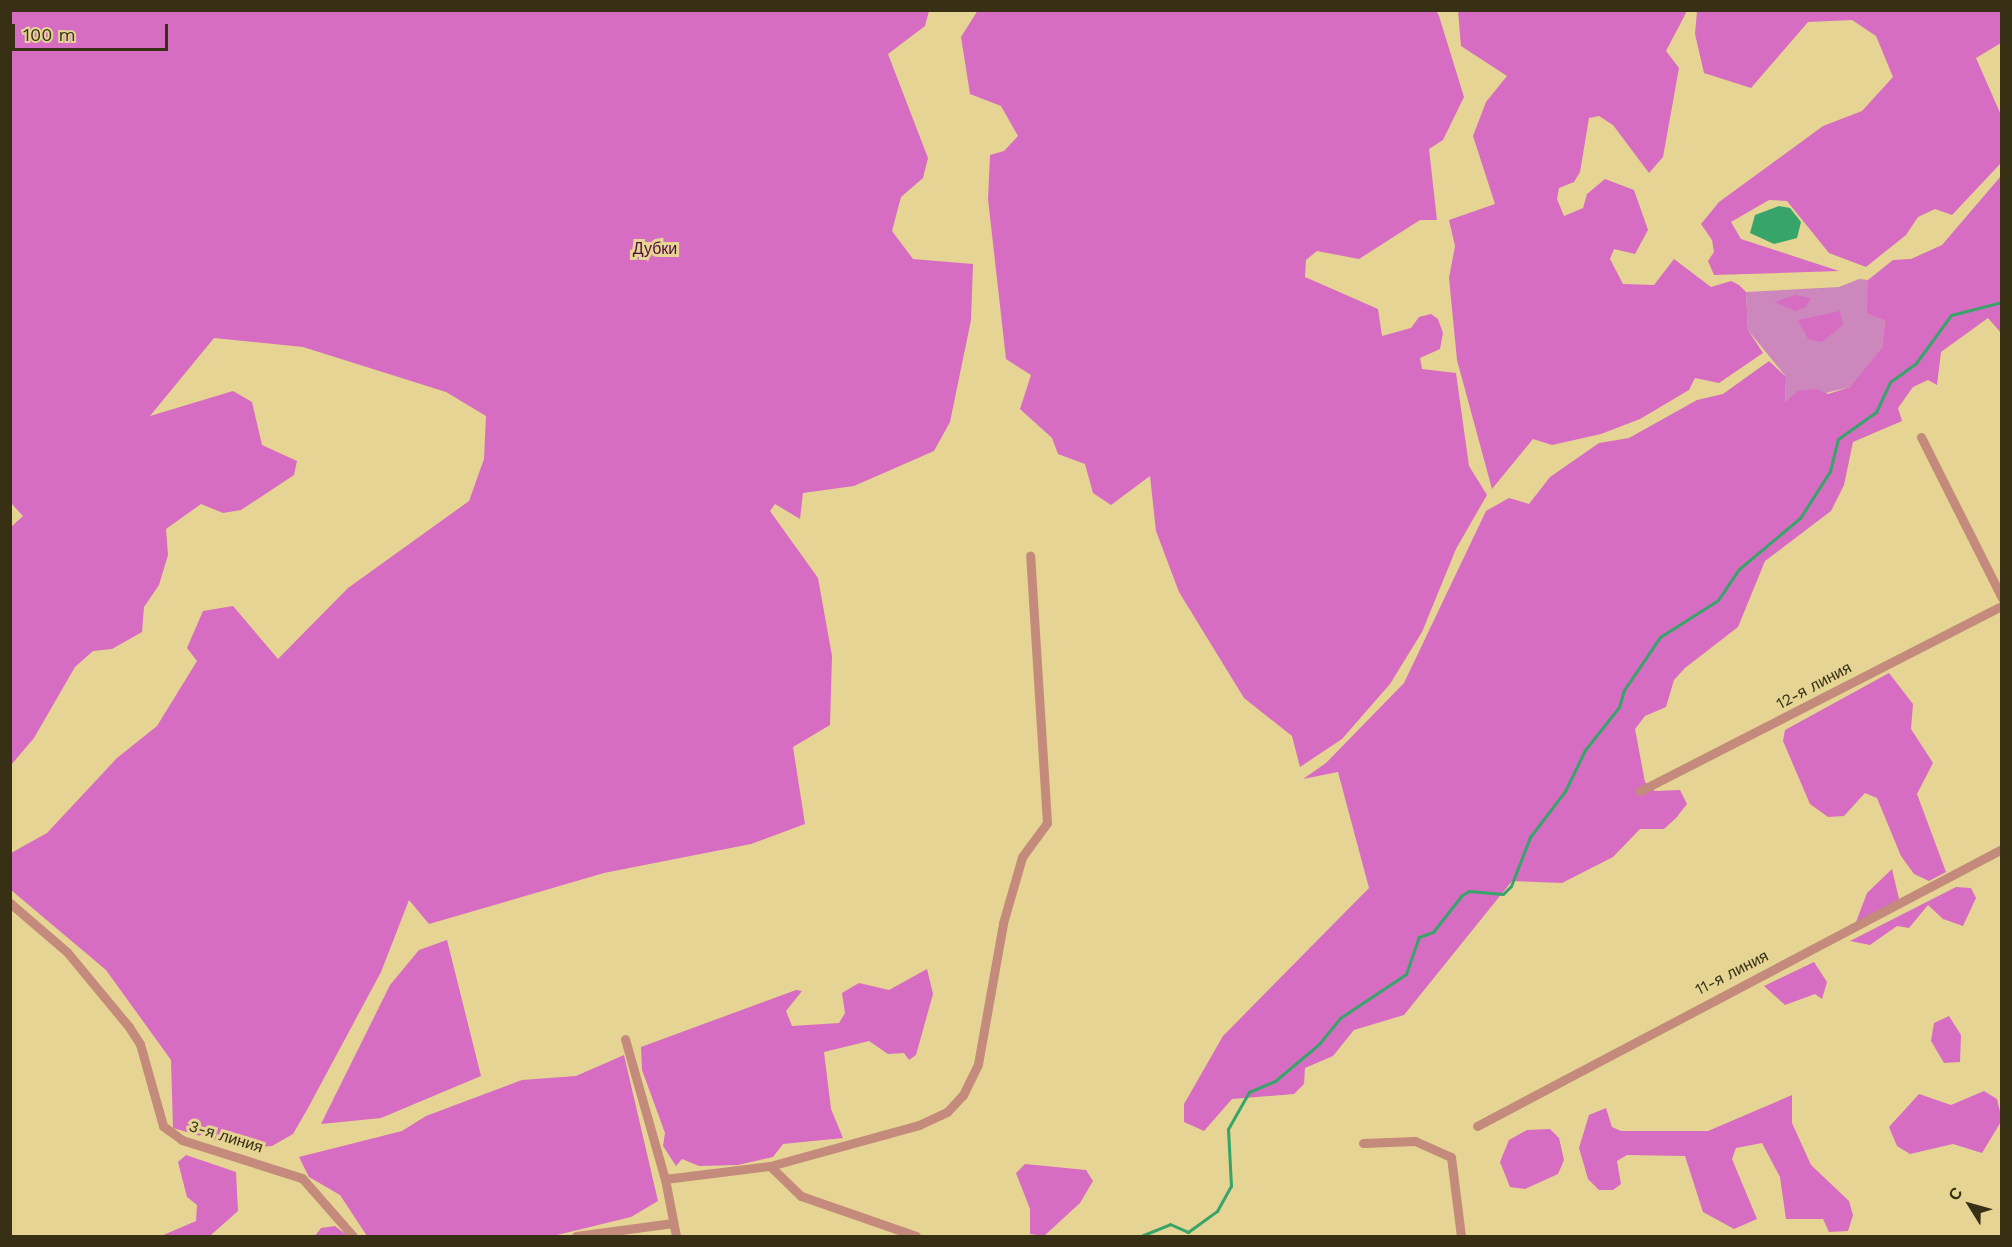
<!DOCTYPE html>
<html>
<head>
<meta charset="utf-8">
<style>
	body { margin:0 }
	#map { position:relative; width:2012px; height:1247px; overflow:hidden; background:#e5d493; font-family:"Work Sans",sans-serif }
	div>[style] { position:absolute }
	.green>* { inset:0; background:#cc88bc }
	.forest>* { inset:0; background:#d76dc2 }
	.water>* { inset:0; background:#37a469 }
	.stream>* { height:3px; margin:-1.5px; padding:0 1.5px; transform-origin:1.5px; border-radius:1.5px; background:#37a469 }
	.street>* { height:9px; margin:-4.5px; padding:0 4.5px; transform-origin:4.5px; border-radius:4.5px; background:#c48a7b }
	span { translate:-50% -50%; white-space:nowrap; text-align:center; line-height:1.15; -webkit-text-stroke:6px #e5d493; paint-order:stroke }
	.park-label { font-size:16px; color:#4d0943 }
	.street-label { font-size:16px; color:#373015 }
	.frame { position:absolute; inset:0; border:12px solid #373015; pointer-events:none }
	.north { position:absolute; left:1940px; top:1175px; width:60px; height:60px; -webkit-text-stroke:4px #e5d493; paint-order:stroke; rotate:307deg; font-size:16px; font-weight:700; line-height:24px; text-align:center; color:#373015 }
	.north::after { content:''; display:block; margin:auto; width:21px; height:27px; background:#373015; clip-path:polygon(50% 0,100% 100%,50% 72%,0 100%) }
	.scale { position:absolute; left:12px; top:24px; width:156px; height:27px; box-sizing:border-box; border:3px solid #373015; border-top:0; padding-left:8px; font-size:18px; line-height:21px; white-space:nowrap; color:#373015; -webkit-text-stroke:4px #e5d493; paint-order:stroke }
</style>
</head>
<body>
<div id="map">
	<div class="green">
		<i style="clip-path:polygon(1859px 279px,1868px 280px,1871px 287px,1868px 313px,1885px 321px,1882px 348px,1873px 364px,1850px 387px,1785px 403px,1786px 377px,1748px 330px,1746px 292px,1839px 287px)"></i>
	</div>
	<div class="forest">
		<i style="clip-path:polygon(978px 10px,1436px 10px,1439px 16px,1464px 97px,1443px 140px,1429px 149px,1437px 220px,1420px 220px,1359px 259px,1317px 251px,1306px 260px,1305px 277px,1378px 309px,1382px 336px,1411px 328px,1419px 317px,1431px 314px,1438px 319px,1443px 333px,1440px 349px,1420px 358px,1422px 369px,1456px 373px,1469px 466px,1487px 495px,1456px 549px,1422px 632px,1390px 684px,1342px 739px,1300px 767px,1292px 736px,1244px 698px,1179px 592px,1156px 531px,1150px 476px,1111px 505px,1093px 493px,1085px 464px,1058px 454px,1052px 438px,1020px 409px,1031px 375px,1006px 359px,988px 199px,990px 155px,1004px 151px,1018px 136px,1001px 106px,970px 94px,961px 37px)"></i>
		<i style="clip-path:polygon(11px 11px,929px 11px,925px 26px,888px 54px,928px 158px,923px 178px,901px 197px,892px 231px,913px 259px,973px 264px,971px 320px,950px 422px,934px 451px,854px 486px,803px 493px,800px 519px,775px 504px,770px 511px,818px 578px,832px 656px,830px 725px,793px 747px,805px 824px,751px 844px,604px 873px,429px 924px,409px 900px,381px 972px,308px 1108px,293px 1134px,272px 1146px,241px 1148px,173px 1128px,171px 1060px,106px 970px,11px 890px,11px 853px,47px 833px,117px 758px,157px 726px,197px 661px,187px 648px,203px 611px,233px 606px,278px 659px,348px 588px,469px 501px,484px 459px,486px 416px,446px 392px,303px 347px,214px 338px,150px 416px,233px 391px,252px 402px,262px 445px,297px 461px,294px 475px,241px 510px,223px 513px,201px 504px,166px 529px,168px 555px,159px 585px,144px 607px,142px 632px,112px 649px,93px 651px,75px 667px,34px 738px,11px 765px,11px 527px,23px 516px,10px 502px)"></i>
		<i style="clip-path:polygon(1458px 11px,1687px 11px,1666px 51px,1679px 68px,1663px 157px,1649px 173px,1613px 125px,1599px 116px,1589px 118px,1580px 172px,1574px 182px,1559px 188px,1557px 199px,1564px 216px,1583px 208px,1587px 194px,1605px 179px,1634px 190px,1648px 230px,1635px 254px,1614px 249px,1610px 259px,1623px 284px,1654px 285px,1674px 259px,1711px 287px,1731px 281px,1739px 285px,1746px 292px,1748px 330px,1763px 353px,1719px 383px,1695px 378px,1689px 390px,1640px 419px,1601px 434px,1552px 445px,1533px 439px,1492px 489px,1457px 360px,1449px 278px,1455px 246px,1449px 220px,1495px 204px,1473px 136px,1486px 102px,1507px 76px,1461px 46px)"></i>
		<i style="clip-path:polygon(1697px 11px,2001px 11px,2001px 43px,1976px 58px,2001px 115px,2001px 163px,1952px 215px,1935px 209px,1918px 217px,1906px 235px,1866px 267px,1829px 253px,1787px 201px,1769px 200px,1731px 222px,1741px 239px,1839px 271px,1714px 275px,1708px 261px,1714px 252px,1712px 240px,1701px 224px,1719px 202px,1823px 126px,1862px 111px,1893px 77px,1876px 36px,1852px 20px,1808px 22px,1751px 88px,1704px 73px,1695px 34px)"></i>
		<i style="clip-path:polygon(2001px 176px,2001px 333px,1988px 318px,1941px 352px,1937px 385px,1928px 380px,1913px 387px,1898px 408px,1902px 421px,1853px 442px,1844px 485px,1831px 511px,1765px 561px,1738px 627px,1685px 668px,1674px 680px,1666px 707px,1645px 716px,1635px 729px,1645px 782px,1655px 791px,1680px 790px,1687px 804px,1676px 818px,1664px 829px,1640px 829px,1613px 857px,1562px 883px,1512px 881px,1404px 1015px,1354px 1030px,1333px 1056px,1305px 1068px,1304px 1084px,1294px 1094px,1232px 1099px,1204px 1131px,1184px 1122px,1184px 1104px,1223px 1036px,1369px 888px,1338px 772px,1303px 779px,1326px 763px,1404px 683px,1486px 511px,1509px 498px,1529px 504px,1550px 477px,1599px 443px,1629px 438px,1697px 400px,1723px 394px,1769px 361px,1786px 377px,1785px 402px,1798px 391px,1817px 389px,1828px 394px,1850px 387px,1882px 348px,1885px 321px,1867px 313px,1868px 280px,1893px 260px,1911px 259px,1942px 245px)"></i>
		<i style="clip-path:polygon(1795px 295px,1811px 298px,1806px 307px,1795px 311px,1774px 302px)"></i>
		<i style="clip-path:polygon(1840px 311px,1843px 325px,1822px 342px,1808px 339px,1798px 320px)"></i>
		<i style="clip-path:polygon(1889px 673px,1913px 704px,1911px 729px,1933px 763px,1917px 794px,1946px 872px,1929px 881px,1914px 874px,1901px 856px,1877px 798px,1865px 793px,1844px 816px,1828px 817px,1810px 804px,1783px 741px,1785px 730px)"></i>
		<i style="clip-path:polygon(1892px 869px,1899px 899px,1853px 930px,1867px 893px)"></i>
		<i style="clip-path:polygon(1956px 887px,1971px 888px,1976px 898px,1963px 926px,1943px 919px,1928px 905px,1909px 928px,1897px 926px,1870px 945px,1850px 941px)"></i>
		<i style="clip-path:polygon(447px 940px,481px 1076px,381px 1118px,321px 1124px,390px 985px,419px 950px)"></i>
		<i style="clip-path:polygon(1814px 962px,1827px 982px,1822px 999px,1815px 994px,1785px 1005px,1764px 986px)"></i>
		<i style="clip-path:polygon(927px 969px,933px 994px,916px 1055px,909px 1060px,904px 1053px,888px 1054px,869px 1041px,824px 1052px,831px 1109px,843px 1138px,783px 1144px,773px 1157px,738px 1165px,699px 1166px,682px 1159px,676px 1166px,663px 1146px,665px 1133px,642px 1070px,641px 1047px,796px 990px,802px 991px,786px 1011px,792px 1026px,839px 1023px,845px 1013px,842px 993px,859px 983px,889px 990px)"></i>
		<i style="clip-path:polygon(1949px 1016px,1961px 1035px,1960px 1062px,1944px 1063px,1931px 1041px,1934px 1023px)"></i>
		<i style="clip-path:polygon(624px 1055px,658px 1201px,631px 1217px,553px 1236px,367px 1236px,340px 1195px,309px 1177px,299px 1157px,402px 1131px,426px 1116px,522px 1080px,576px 1076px)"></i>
		<i style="clip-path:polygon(1984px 1091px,1997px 1099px,2002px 1120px,1982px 1153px,1953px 1144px,1910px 1154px,1897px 1146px,1889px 1127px,1919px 1094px,1951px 1105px)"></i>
		<i style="clip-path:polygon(1792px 1095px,1792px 1123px,1811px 1165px,1849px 1201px,1853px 1215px,1848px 1231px,1829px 1232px,1823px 1219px,1786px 1219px,1780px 1177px,1762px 1143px,1736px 1148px,1732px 1159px,1757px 1219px,1734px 1229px,1703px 1212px,1685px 1156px,1627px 1155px,1617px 1161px,1621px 1184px,1613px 1190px,1599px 1190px,1588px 1179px,1579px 1148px,1589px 1115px,1606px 1108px,1612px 1127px,1621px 1131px,1708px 1131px)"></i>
		<i style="clip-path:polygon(1550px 1129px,1559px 1138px,1564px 1160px,1558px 1174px,1525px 1189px,1510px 1187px,1500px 1162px,1509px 1140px,1527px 1130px)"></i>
		<i style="clip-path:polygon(186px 1155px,236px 1172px,238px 1211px,211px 1235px,161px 1236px,196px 1221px,197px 1205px,187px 1197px,178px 1162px)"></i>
		<i style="clip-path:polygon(1025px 1164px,1086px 1170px,1093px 1181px,1080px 1203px,1044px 1236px,1030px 1234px,1030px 1209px,1016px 1173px)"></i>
		<i style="clip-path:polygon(335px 1226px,348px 1236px,315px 1236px,321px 1228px)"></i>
	</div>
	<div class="water">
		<i style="clip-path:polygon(1779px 206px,1790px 208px,1801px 222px,1797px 238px,1774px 244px,1750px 233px,1755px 215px)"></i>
	</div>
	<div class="stream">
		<i style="left:1141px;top:1236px;width:31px;rotate:-22deg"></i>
		<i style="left:1170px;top:1224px;width:20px;rotate:24deg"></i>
		<i style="left:1188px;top:1232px;width:36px;rotate:-36deg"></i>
		<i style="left:1217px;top:1211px;width:29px;rotate:-61deg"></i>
		<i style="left:1231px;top:1186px;width:57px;rotate:-93deg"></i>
		<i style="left:1228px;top:1129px;width:43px;rotate:-60.4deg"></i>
		<i style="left:1249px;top:1092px;width:28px;rotate:-23deg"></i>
		<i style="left:1275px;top:1081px;width:57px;rotate:-40.1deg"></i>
		<i style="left:1319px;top:1044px;width:33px;rotate:-51deg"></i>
		<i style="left:1340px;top:1018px;width:79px;rotate:-33.7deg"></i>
		<i style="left:1406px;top:974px;width:39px;rotate:-71deg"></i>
		<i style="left:1419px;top:937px;width:15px;rotate:-20deg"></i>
		<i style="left:1433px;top:932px;width:47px;rotate:-51.9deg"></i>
		<i style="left:1462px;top:895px;width:8px;rotate:-30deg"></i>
		<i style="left:1469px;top:891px;width:34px;rotate:5deg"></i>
		<i style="left:1503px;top:894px;width:11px;rotate:-45deg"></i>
		<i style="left:1511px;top:886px;width:53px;rotate:-68.8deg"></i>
		<i style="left:1530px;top:837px;width:58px;rotate:-52.7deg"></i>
		<i style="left:1565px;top:791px;width:46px;rotate:-64deg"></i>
		<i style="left:1585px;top:750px;width:55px;rotate:-51.7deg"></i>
		<i style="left:1619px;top:707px;width:18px;rotate:-74deg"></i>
		<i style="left:1624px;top:690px;width:64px;rotate:-55.8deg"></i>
		<i style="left:1660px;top:637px;width:69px;rotate:-32.5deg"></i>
		<i style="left:1718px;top:600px;width:37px;rotate:-56deg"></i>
		<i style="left:1739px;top:569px;width:80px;rotate:-39.9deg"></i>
		<i style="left:1800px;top:518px;width:56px;rotate:-57.4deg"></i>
		<i style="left:1830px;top:471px;width:33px;rotate:-76deg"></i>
		<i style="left:1838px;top:439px;width:47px;rotate:-35.4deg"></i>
		<i style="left:1876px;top:412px;width:33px;rotate:-65deg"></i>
		<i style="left:1890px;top:382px;width:32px;rotate:-36deg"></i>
		<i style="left:1916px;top:363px;width:59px;rotate:-53.9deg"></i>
		<i style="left:1951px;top:315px;width:53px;rotate:-14.3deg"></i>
	</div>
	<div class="street">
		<i style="left:1921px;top:437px;width:180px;rotate:63.3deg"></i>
		<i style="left:1640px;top:791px;width:407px;rotate:-27.1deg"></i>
		<i style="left:10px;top:903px;width:75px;rotate:40.7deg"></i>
		<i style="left:67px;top:952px;width:97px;rotate:50.4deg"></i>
		<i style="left:129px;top:1027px;width:20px;rotate:57deg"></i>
		<i style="left:140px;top:1044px;width:85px;rotate:74.3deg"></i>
		<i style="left:163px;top:1126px;width:24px;rotate:36deg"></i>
		<i style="left:182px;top:1140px;width:126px;rotate:17.6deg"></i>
		<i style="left:302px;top:1178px;width:77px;rotate:48.7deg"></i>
		<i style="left:625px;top:1039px;width:146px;rotate:74.1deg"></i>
		<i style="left:1477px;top:1126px;width:594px;rotate:-27.82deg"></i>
		<i style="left:1363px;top:1143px;width:52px;rotate:-2.2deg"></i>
		<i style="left:1415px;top:1141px;width:39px;rotate:24deg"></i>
		<i style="left:1451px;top:1157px;width:80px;rotate:82.8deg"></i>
		<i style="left:770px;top:1166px;width:43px;rotate:44.1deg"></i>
		<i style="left:801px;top:1196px;width:122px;rotate:19.2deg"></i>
		<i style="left:576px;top:1236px;width:98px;rotate:-7.6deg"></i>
		<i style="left:676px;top:1236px;width:58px;rotate:-100.9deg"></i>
		<i style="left:665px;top:1179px;width:106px;rotate:-7.1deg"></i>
		<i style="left:770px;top:1166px;width:155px;rotate:-15.4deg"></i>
		<i style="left:919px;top:1125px;width:31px;rotate:-25deg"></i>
		<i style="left:947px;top:1112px;width:23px;rotate:-47deg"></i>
		<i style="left:963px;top:1095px;width:34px;rotate:-64deg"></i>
		<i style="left:978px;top:1064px;width:143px;rotate:-79.9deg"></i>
		<i style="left:1003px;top:923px;width:69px;rotate:-73.9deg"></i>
		<i style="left:1022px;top:857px;width:42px;rotate:-53.7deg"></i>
		<i style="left:1047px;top:823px;width:268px;rotate:-93.6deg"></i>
	</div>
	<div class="park-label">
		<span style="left:655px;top:249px">Дубки</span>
	</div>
	<div class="street-label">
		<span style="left:1814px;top:686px;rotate:-28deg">12-я линия</span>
		<span style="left:1732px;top:973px;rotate:-27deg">11-я линия</span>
		<span style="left:226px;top:1137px;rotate:17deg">3-я линия</span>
	</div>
	<div class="frame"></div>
	<div class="north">С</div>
	<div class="scale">100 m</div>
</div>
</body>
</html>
